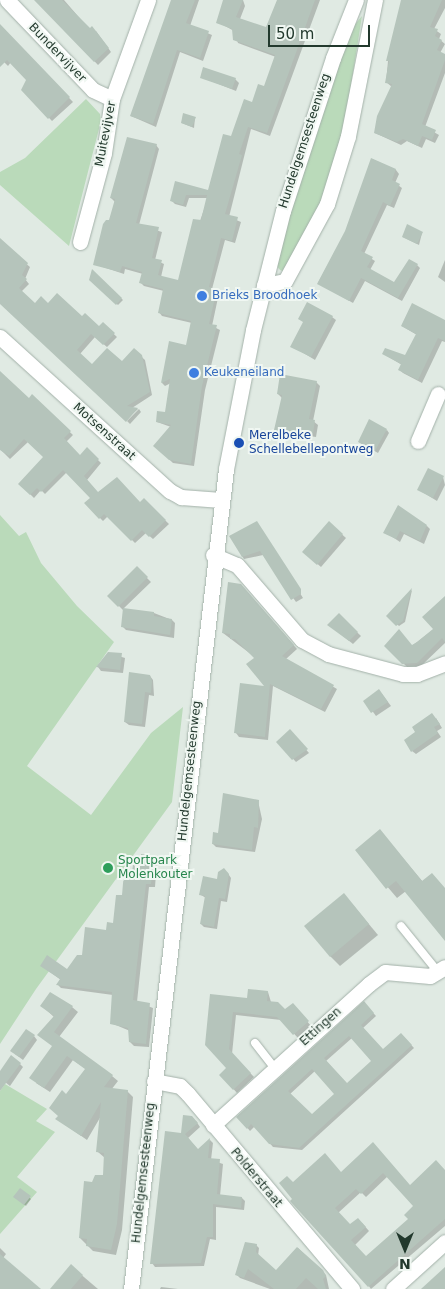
<!DOCTYPE html>
<html>
<head>
<meta charset="utf-8">
<style>
	body { margin:0 }
	#map { position:relative; width:445px; height:1289px; overflow:hidden; background:#e0eae3; font-family:"DejaVu Sans",sans-serif }
	div>[style] { position:absolute }
	.green>* { inset:0; background:#badaba }
	.shadow>* { inset:0; background:#0003 }
	.building>* { inset:0; background:#b5c4bb }
	.roads { filter:drop-shadow(0 0 1px #a3b1a9) drop-shadow(0 0 1px #a3b1a9) }
	.service>* { height:8px; margin:-4px; padding:0 4px; transform-origin:4px; border-radius:4px; background:#fff }
	.minor>* { height:15px; margin:-7.5px; padding:0 7.5px; transform-origin:7.5px; border-radius:7.5px; background:#fff }
	.secondary>* { height:15px; margin:-7.5px; padding:0 7.5px; transform-origin:7.5px; border-radius:7.5px; background:#fff }
	.dots>* { width:14px; height:14px; translate:-50% -50%; box-sizing:border-box; border:2px solid #f0f7f2; border-radius:50% }
	span { translate:-50% -50%; white-space:nowrap; text-align:center; line-height:1.15; -webkit-text-stroke:4px #f0f7f2; paint-order:stroke }
	.street-label { font-size:12px; color:#22392d }
	.shop-label { font-size:12px; color:#366cbe }
	.left { translate:0 -50%; text-align:left }
	.transit-label { font-size:12px; color:#164399 }
	.leisure-label { font-size:12px; color:#27864d }
	.north { position:absolute; left:380px; top:1224px; width:50px; height:50px; -webkit-text-stroke:4px #f0f7f2; paint-order:stroke; rotate:180deg; font-size:14px; font-weight:700; line-height:20px; text-align:center; color:#22392d }
	.north::after { content:''; display:block; margin:auto; width:18px; height:22px; background:#22392d; clip-path:polygon(50% 0,100% 100%,50% 72%,0 100%) }
	.scale { position:absolute; left:268px; top:25px; width:102px; height:22px; box-sizing:border-box; border:2px solid #22392d; border-top:0; padding-left:6px; font-size:15px; line-height:18px; white-space:nowrap; color:#22392d; -webkit-text-stroke:4px #f0f7f2; paint-order:stroke }
</style>
</head>
<body>
<div id="map">
	<div class="green">
		<i style="clip-path:polygon(362px 16px,346px 117px,324px 198px,283px 271px,280px 270px,276px 265px,311px 141px,351px 29px)"></i>
		<i style="clip-path:polygon(86px 99px,100px 114px,101px 121px,69px 246px,0 185px,0 172px,25px 158px)"></i>
		<i style="clip-path:polygon(0 515px,19px 536px,26px 532px,41px 563px,77px 606px,114px 642px,27px 766px,91px 815px,151px 733px,183px 707px,172px 802px,36px 989px,0 1044px)"></i>
		<i style="clip-path:polygon(5px 1084px,47px 1109px,36px 1121px,55px 1132px,17px 1177px,37px 1192px,0 1234px,0 1091px)"></i>
	</div>
	<div class="shadow">
		<i style="clip-path:polygon(36px 0,64px 0,90px 30px,96px 31px,111px 52px,98px 65px)"></i>
		<i style="clip-path:polygon(172px 0,199px 0,190px 26px,212px 35px,203px 61px,180px 52px,156px 127px,131px 116px)"></i>
		<i style="clip-path:polygon(225px 0,243px 0,245px 6px,240px 19px,267px 29px,279px 0,320px 0,270px 136px,251px 129px,229px 217px,241px 222px,235px 243px,225px 240px,212px 289px,219px 293px,212px 326px,220px 330px,205px 390px,194px 466px,173px 463px,155px 446px,171px 427px,157px 422px,166px 413px,171px 383px,165px 386px,162px 383px,170px 343px,187px 347px,192px 323px,162px 316px,159px 312px,164px 291px,144px 286px,141px 283px,143px 274px,125px 269px,124px 274px,94px 264px,110px 222px,115px 202px,111px 198px,156px 145px,159px 149px,139px 225px,162px 232px,155px 260px,164px 264px,161px 277px,179px 281px,208px 198px,189px 198px,186px 207px,175px 204px,172px 201px,176px 183px,209px 192px,232px 137px,265px 87px,276px 57px,238px 43px,234px 31px,218px 22px)"></i>
		<i style="clip-path:polygon(402px 0,445px 0,445px 8px,434px 29px,441px 34px,439px 39px,445px 44px,440px 53px,445px 56px,445px 73px,425px 127px,439px 135px,435px 143px,426px 139px,422px 148px,407px 141px,401px 145px,375px 133px,392px 87px,386px 82px,388px 61px)"></i>
		<i style="clip-path:polygon(0 26px,73px 102px,52px 121px,22px 90px,28px 80px,11px 62px,8px 66px,0 58px)"></i>
		<i style="clip-path:polygon(201px 77px,235px 79px,239px 83px,236px 91px)"></i>
		<i style="clip-path:polygon(195px 118px,194px 128px,182px 123px)"></i>
		<i style="clip-path:polygon(372px 159px,396px 170px,399px 174px,395px 183px,402px 188px,394px 208px,387px 205px,364px 254px,375px 261px,370px 270px,394px 284px,417px 265px,420px 268px,402px 301px,365px 281px,353px 303px,318px 283px,346px 231px)"></i>
		<i style="clip-path:polygon(422px 233px,419px 245px,403px 237px)"></i>
		<i style="clip-path:polygon(0 242px,30px 267px,25px 279px,29px 284px,21px 292px,35px 305px,48px 305px,99px 328px,103px 324px,117px 337px,107px 347px,95px 337px,80px 354px,92px 366px,122px 363px,134px 350px,145px 360px,152px 395px,132px 408px,138px 409px,126px 420px,0 302px)"></i>
		<i style="clip-path:polygon(445px 260px,445px 282px,438px 277px)"></i>
		<i style="clip-path:polygon(92px 271px,123px 300px,118px 305px,90px 280px)"></i>
		<i style="clip-path:polygon(332px 317px,336px 320px,315px 360px,292px 346px)"></i>
		<i style="clip-path:polygon(445px 322px,445px 342px,442px 341px,422px 383px,403px 373px,400px 370px,402px 365px,384px 354px,406px 357px,417px 335px,402px 326px)"></i>
		<i style="clip-path:polygon(316px 382px,320px 386px,313px 421px,318px 425px,316px 437px,309px 436px,308px 439px,279px 434px,276px 430px,282px 398px,278px 394px)"></i>
		<i style="clip-path:polygon(0 390px,29px 400px,32px 396px,73px 435px,66px 442px,80px 457px,87px 449px,101px 463px,87px 480px,98px 493px,140px 504px,144px 500px,169px 524px,153px 539px,146px 533px,135px 543px,108px 516px,103px 521px,100px 518px,91px 498px,67px 472px,45px 494px,41px 490px,34px 498px,20px 484px,45px 457px,28px 442px,10px 459px,0 449px)"></i>
		<i style="clip-path:polygon(139px 409px,141px 412px,130px 424px,127px 421px)"></i>
		<i style="clip-path:polygon(387px 430px,389px 433px,378px 453px,359px 442px)"></i>
		<i style="clip-path:polygon(443px 477px,445px 485px,437px 501px,419px 490px)"></i>
		<i style="clip-path:polygon(329px 523px,346px 538px,321px 567px,307px 555px)"></i>
		<i style="clip-path:polygon(427px 526px,430px 529px,424px 544px,404px 534px,400px 542px,385px 532px)"></i>
		<i style="clip-path:polygon(260px 527px,303px 598px,296px 602px,263px 555px,244px 559px,230px 536px)"></i>
		<i style="clip-path:polygon(137px 568px,151px 582px,123px 609px,154px 613px,172px 620px,175px 623px,174px 638px,126px 630px,122px 626px,124px 611px,109px 596px)"></i>
		<i style="clip-path:polygon(244px 589px,297px 649px,286px 659px,337px 689px,325px 712px,273px 686px,268px 740px,239px 737px,236px 733px,267px 688px,256px 658px,223px 633px)"></i>
		<i style="clip-path:polygon(412px 590px,405px 622px,399px 626px,388px 616px)"></i>
		<i style="clip-path:polygon(445px 598px,445px 643px,421px 666px,407px 667px,386px 646px,412px 646px,434px 629px)"></i>
		<i style="clip-path:polygon(339px 615px,361px 636px,353px 644px,329px 625px)"></i>
		<i style="clip-path:polygon(109px 653px,125px 658px,123px 673px,101px 671px,98px 667px)"></i>
		<i style="clip-path:polygon(150px 676px,153px 680px,154px 696px,149px 695px,145px 727px,129px 725px,125px 722px)"></i>
		<i style="clip-path:polygon(382px 694px,391px 706px,376px 716px,365px 701px)"></i>
		<i style="clip-path:polygon(436px 718px,442px 728px,437px 731px,441px 737px,416px 754px,412px 751px)"></i>
		<i style="clip-path:polygon(290px 731px,309px 753px,296px 762px,278px 742px)"></i>
		<i style="clip-path:polygon(258px 801px,262px 819px,255px 852px,216px 847px,213px 844px,220px 834px)"></i>
		<i style="clip-path:polygon(380px 831px,423px 882px,445px 889px,445px 939px,406px 891px,397px 898px,357px 851px)"></i>
		<i style="clip-path:polygon(154px 857px,157px 861px,155px 887px,149px 887px,137px 1002px,153px 1008px,149px 1047px,134px 1046px,130px 1042px,130px 1031px,111px 1023px,113px 995px,61px 988px,58px 985px,61px 980px,46px 969px,67px 970px,83px 957px,114px 925px,133px 875px)"></i>
		<i style="clip-path:polygon(227px 872px,231px 878px,227px 902px,221px 901px,217px 929px,204px 927px,201px 924px,206px 898px,201px 895px)"></i>
		<i style="clip-path:polygon(353px 905px,378px 935px,340px 966px,330px 956px)"></i>
		<i style="clip-path:polygon(268px 992px,271px 1002px,285px 1011px,296px 1008px,311px 1026px,298px 1038px,281px 1020px,236px 1015px,232px 1054px,254px 1077px,237px 1093px,221px 1075px,228px 1069px,211px 995px,248px 999px)"></i>
		<i style="clip-path:polygon(evenodd,364px 1003px,376px 1016px,363px 1028px,383px 1051px,401px 1034px,414px 1048px,302px 1150px,273px 1147px,255px 1126px,250px 1131px,238px 1117px,364px 1003px,352px 1038px,373px 1061px,347px 1084px,326px 1061px,352px 1038px,364px 1003px,315px 1071px,336px 1094px,310px 1117px,289px 1095px,315px 1071px)"></i>
		<i style="clip-path:polygon(42px 1006px,72px 1007px,78px 1012px,59px 1037px,112px 1076px,118px 1081px,111px 1090px,127px 1091px,133px 1097px,122px 1230px,116px 1255px,93px 1251px,80px 1238px,93px 1183px,104px 1177px,105px 1158px,98px 1152px,101px 1116px,87px 1140px,57px 1119px,67px 1095px,86px 1069px,73px 1060px,50px 1092px,36px 1083px,53px 1047px,54px 1017px)"></i>
		<i style="clip-path:polygon(34px 1036px,37px 1040px,23px 1060px,15px 1054px)"></i>
		<i style="clip-path:polygon(20px 1064px,23px 1067px,10px 1086px,0 1078px,0 1073px)"></i>
		<i style="clip-path:polygon(196px 1121px,200px 1127px,188px 1138px,198px 1150px,210px 1140px,213px 1143px,211px 1160px,223px 1164px,220px 1196px,242px 1198px,245px 1201px,244px 1210px,216px 1207px,216px 1240px,210px 1239px,204px 1266px,155px 1267px,152px 1263px,182px 1134px)"></i>
		<i style="clip-path:polygon(evenodd,373px 1144px,410px 1186px,445px 1171px,445px 1226px,371px 1289px,293px 1184px,341px 1174px,373px 1144px,388px 1176px,415px 1207px,410px 1219px,366px 1258px,355px 1245px,369px 1231px,362px 1223px,350px 1226px,338px 1213px,361px 1192px,366px 1197px,388px 1176px)"></i>
		<i style="clip-path:polygon(20px 1190px,31px 1199px,26px 1206px,15px 1197px)"></i>
		<i style="clip-path:polygon(256px 1245px,259px 1248px,258px 1256px,276px 1272px,298px 1248px,326px 1275px,329px 1289px,270px 1289px,240px 1278px,236px 1274px)"></i>
		<i style="clip-path:polygon(0 1248px,6px 1254px,3px 1258px,39px 1289px,0 1289px)"></i>
		<i style="clip-path:polygon(71px 1266px,98px 1289px,52px 1289px)"></i>
		<i style="clip-path:polygon(161px 1287px,178px 1289px,160px 1289px)"></i>
	</div>
	<div class="building">
		<i style="clip-path:polygon(34px 0,62px 0,90px 28px,92px 26px,109px 48px,94px 62px)"></i>
		<i style="clip-path:polygon(171px 0,195px 0,186px 23px,209px 31px,200px 58px,177px 50px,153px 124px,130px 116px)"></i>
		<i style="clip-path:polygon(223px 0,243px 0,236px 17px,266px 27px,277px 0,315px 0,267px 133px,248px 127px,239px 154px,242px 155px,225px 214px,238px 217px,232px 241px,221px 238px,209px 287px,217px 289px,209px 324px,217px 325px,202px 386px,191px 464px,169px 460px,153px 446px,171px 425px,156px 422px,157px 411px,165px 412px,170px 379px,161px 383px,169px 341px,186px 345px,191px 321px,158px 313px,163px 289px,139px 283px,142px 272px,122px 266px,120px 272px,93px 265px,103px 224px,106px 220px,109px 220px,115px 199px,110px 198px,127px 137px,157px 144px,136px 223px,159px 227px,152px 258px,162px 260px,158px 275px,178px 280px,193px 219px,201px 220px,207px 195px,186px 195px,183px 205px,170px 201px,175px 181px,208px 190px,223px 134px,231px 136px,244px 99px,252px 102px,258px 84px,264px 86px,275px 55px,233px 40px,232px 29px,216px 23px)"></i>
		<i style="clip-path:polygon(401px 0,442px 0,430px 27px,438px 29px,435px 36px,442px 40px,437px 50px,445px 54px,445px 60px,422px 124px,436px 130px,432px 140px,422px 136px,418px 146px,403px 139px,397px 142px,374px 133px,377px 116px,392px 84px,385px 83px,389px 61px,386px 61px)"></i>
		<i style="clip-path:polygon(0 24px,70px 97px,48px 119px,21px 90px,26px 80px,7px 60px,0 67px)"></i>
		<i style="clip-path:polygon(203px 67px,236px 78px,232px 89px,200px 78px)"></i>
		<i style="clip-path:polygon(183px 113px,196px 117px,192px 127px,181px 123px)"></i>
		<i style="clip-path:polygon(371px 158px,396px 169px,392px 180px,400px 184px,390px 206px,383px 202px,361px 251px,373px 257px,367px 267px,394px 282px,409px 259px,418px 264px,398px 298px,361px 278px,349px 301px,317px 284px,345px 231px)"></i>
		<i style="clip-path:polygon(407px 224px,423px 232px,417px 244px,402px 237px)"></i>
		<i style="clip-path:polygon(0 238px,28px 263px,22px 275px,27px 279px,19px 288px,35px 303px,41px 296px,48px 303px,57px 293px,82px 316px,85px 313px,99px 326px,103px 322px,115px 333px,103px 345px,91px 334px,77px 350px,92px 364px,107px 348px,122px 361px,134px 348px,142px 355px,150px 392px,127px 406px,138px 408px,126px 422px,0 304px)"></i>
		<i style="clip-path:polygon(92px 269px,122px 298px,116px 305px,89px 280px)"></i>
		<i style="clip-path:polygon(307px 302px,333px 316px,311px 357px,290px 347px,303px 322px,298px 319px)"></i>
		<i style="clip-path:polygon(412px 303px,445px 320px,445px 341px,438px 338px,418px 380px,398px 370px,401px 364px,382px 354px,385px 348px,405px 355px,416px 334px,401px 326px)"></i>
		<i style="clip-path:polygon(0 371px,29px 398px,32px 394px,71px 431px,64px 438px,80px 455px,87px 447px,99px 459px,84px 476px,98px 492px,117px 477px,140px 502px,144px 498px,166px 520px,149px 537px,142px 530px,131px 541px,104px 514px,99px 519px,84px 503px,90px 498px,63px 470px,41px 492px,37px 488px,30px 495px,18px 484px,43px 457px,24px 439px,9px 456px,0 450px)"></i>
		<i style="clip-path:polygon(280px 374px,317px 381px,309px 419px,315px 420px,313px 434px,305px 433px,305px 436px,274px 430px,282px 395px,277px 394px)"></i>
		<i style="clip-path:polygon(369px 419px,387px 429px,375px 451px,358px 442px)"></i>
		<i style="clip-path:polygon(428px 468px,444px 476px,433px 498px,417px 490px)"></i>
		<i style="clip-path:polygon(398px 505px,427px 525px,420px 541px,400px 531px,396px 539px,383px 533px)"></i>
		<i style="clip-path:polygon(257px 521px,301px 589px,301px 594px,291px 600px,260px 551px,242px 557px,229px 536px)"></i>
		<i style="clip-path:polygon(329px 521px,343px 534px,317px 565px,302px 552px)"></i>
		<i style="clip-path:polygon(137px 566px,148px 577px,118px 607px,107px 596px)"></i>
		<i style="clip-path:polygon(228px 582px,241px 584px,294px 645px,282px 656px,334px 685px,321px 709px,270px 684px,265px 737px,234px 733px,240px 683px,264px 686px,246px 664px,254px 658px,235px 639px,230px 639px,230px 634px,222px 633px)"></i>
		<i style="clip-path:polygon(412px 588px,403px 621px,396px 626px,386px 616px)"></i>
		<i style="clip-path:polygon(445px 596px,445px 642px,442px 638px,417px 663px,402px 664px,384px 646px,399px 629px,412px 645px,417px 642px,433px 629px,422px 617px)"></i>
		<i style="clip-path:polygon(123px 608px,154px 612px,154px 616px,172px 619px,170px 635px,121px 627px)"></i>
		<i style="clip-path:polygon(339px 613px,358px 632px,349px 641px,327px 625px)"></i>
		<i style="clip-path:polygon(108px 652px,122px 653px,120px 670px,96px 667px)"></i>
		<i style="clip-path:polygon(129px 672px,150px 675px,152px 681px,151px 693px,145px 692px,142px 724px,124px 722px)"></i>
		<i style="clip-path:polygon(379px 689px,388px 702px,371px 713px,363px 701px)"></i>
		<i style="clip-path:polygon(432px 713px,440px 724px,434px 727px,438px 733px,411px 752px,404px 740px,415px 732px,412px 727px)"></i>
		<i style="clip-path:polygon(290px 729px,308px 749px,292px 760px,276px 742px)"></i>
		<i style="clip-path:polygon(223px 793px,259px 800px,258px 828px,254px 827px,252px 850px,212px 844px,213px 832px,218px 833px)"></i>
		<i style="clip-path:polygon(380px 829px,422px 881px,432px 873px,445px 888px,445px 941px,396px 881px,386px 889px,355px 850px)"></i>
		<i style="clip-path:polygon(141px 854px,154px 856px,151px 884px,146px 884px,133px 1000px,150px 1003px,146px 1044px,129px 1042px,128px 1028px,110px 1024px,112px 992px,56px 985px,60px 979px,40px 966px,47px 955px,67px 969px,77px 955px,82px 955px,85px 927px,106px 930px,107px 922px,113px 923px,116px 895px,122px 895px,124px 872px,132px 873px,133px 865px,140px 866px)"></i>
		<i style="clip-path:polygon(224px 868px,229px 874px,225px 899px,219px 898px,214px 927px,200px 924px,205px 896px,199px 895px,203px 876px,217px 879px,218px 872px)"></i>
		<i style="clip-path:polygon(344px 893px,369px 924px,330px 957px,304px 926px)"></i>
		<i style="clip-path:polygon(248px 989px,268px 991px,267px 1001px,278px 1002px,285px 1009px,293px 1003px,309px 1021px,293px 1035px,277px 1017px,233px 1012px,229px 1049px,251px 1073px,233px 1090px,219px 1075px,226px 1068px,205px 1045px,210px 994px,247px 998px)"></i>
		<i style="clip-path:polygon(50px 992px,73px 1006px,54px 1032px,113px 1075px,104px 1087px,128px 1090px,117px 1224px,111px 1250px,86px 1246px,87px 1239px,79px 1238px,84px 1181px,92px 1182px,95px 1175px,103px 1175px,104px 1153px,96px 1152px,101px 1102px,81px 1136px,55px 1119px,58px 1116px,49px 1108px,62px 1090px,66px 1094px,85px 1069px,67px 1056px,44px 1088px,29px 1078px,52px 1046px,37px 1035px,54px 1016px,40px 1006px)"></i>
		<i style="clip-path:polygon(evenodd,364px 1001px,374px 1013px,361px 1025px,383px 1049px,401px 1033px,412px 1045px,299px 1148px,269px 1144px,251px 1124px,247px 1129px,236px 1117px,364px 1001px,349px 1036px,371px 1061px,347px 1083px,324px 1058px,349px 1036px,364px 1001px,312px 1069px,334px 1094px,312px 1114px,288px 1091px,312px 1069px)"></i>
		<i style="clip-path:polygon(26px 1029px,35px 1035px,19px 1057px,10px 1051px)"></i>
		<i style="clip-path:polygon(11px 1055px,21px 1063px,0 1091px,0 1071px)"></i>
		<i style="clip-path:polygon(183px 1115px,192px 1116px,198px 1123px,185px 1134px,198px 1149px,210px 1138px,208px 1158px,220px 1159px,217px 1194px,242px 1197px,241px 1208px,213px 1204px,213px 1237px,207px 1237px,201px 1263px,150px 1264px,165px 1131px,181px 1133px)"></i>
		<i style="clip-path:polygon(evenodd,373px 1142px,410px 1185px,436px 1160px,445px 1170px,445px 1219px,368px 1287px,290px 1201px,292px 1199px,279px 1183px,287px 1176px,293px 1182px,325px 1153px,341px 1172px,373px 1142px,383px 1173px,413px 1206px,404px 1215px,408px 1219px,366px 1256px,351px 1240px,366px 1227px,358px 1218px,350px 1224px,335px 1208px,356px 1189px,361px 1194px,383px 1173px)"></i>
		<i style="clip-path:polygon(20px 1188px,31px 1196px,24px 1205px,13px 1197px)"></i>
		<i style="clip-path:polygon(245px 1242px,257px 1244px,256px 1252px,276px 1270px,297px 1247px,323px 1270px,326px 1276px,323px 1279px,326px 1289px,318px 1289px,306px 1278px,296px 1289px,274px 1289px,248px 1269px,244px 1278px,235px 1275px)"></i>
		<i style="clip-path:polygon(0 1254px,41px 1289px,0 1289px)"></i>
		<i style="clip-path:polygon(71px 1264px,83px 1275px,71px 1289px,50px 1289px)"></i>
		<i style="clip-path:polygon(445px 1267px,445px 1289px,421px 1289px)"></i>
	</div>
	<div class="roads">
		<div class="service">
			<i style="left:401px;top:926px;width:59px;rotate:51.2deg"></i>
			<i style="left:255px;top:1043px;width:33px;rotate:52deg"></i>
		</div>
		<div class="minor">
			<i style="left:7px;top:0;width:124px;rotate:46.3deg"></i>
			<i style="left:93px;top:90px;width:21px;rotate:25deg"></i>
			<i style="left:80px;top:242px;width:92px;rotate:-74.9deg"></i>
			<i style="left:104px;top:153px;width:55px;rotate:-81.6deg"></i>
			<i style="left:112px;top:99px;width:105px;rotate:-70deg"></i>
			<i style="left:264px;top:285px;width:21px;rotate:-11deg"></i>
			<i style="left:285px;top:281px;width:88px;rotate:-61.4deg"></i>
			<i style="left:327px;top:204px;width:71px;rotate:-72.8deg"></i>
			<i style="left:348px;top:136px;width:139px;rotate:-78.8deg"></i>
			<i style="left:0;top:337px;width:229px;rotate:42.2deg"></i>
			<i style="left:170px;top:491px;width:13px;rotate:29deg"></i>
			<i style="left:181px;top:497px;width:40px;rotate:4.3deg"></i>
			<i style="left:418px;top:441px;width:51px;rotate:-66.9deg"></i>
			<i style="left:213px;top:555px;width:26px;rotate:23deg"></i>
			<i style="left:237px;top:565px;width:99px;rotate:49.1deg"></i>
			<i style="left:302px;top:640px;width:30px;rotate:28deg"></i>
			<i style="left:328px;top:654px;width:78px;rotate:14.9deg"></i>
			<i style="left:403px;top:674px;width:14px"></i>
			<i style="left:417px;top:674px;width:30px;rotate:-21deg"></i>
			<i style="left:154px;top:1081px;width:26px;rotate:11deg"></i>
			<i style="left:180px;top:1086px;width:11px;rotate:45deg"></i>
			<i style="left:188px;top:1094px;width:255px;rotate:49.9deg"></i>
			<i style="left:213px;top:1125px;width:210px;rotate:-42.1deg"></i>
			<i style="left:369px;top:984px;width:20px;rotate:-37deg"></i>
			<i style="left:385px;top:972px;width:45px;rotate:5.1deg"></i>
			<i style="left:430px;top:976px;width:17px;rotate:-31deg"></i>
			<i style="left:393px;top:1289px;width:70px;rotate:-42.1deg"></i>
		</div>
		<div class="secondary">
			<i style="left:131px;top:1289px;width:825px;rotate:-83.39deg"></i>
			<i style="left:226px;top:469px;width:142px;rotate:-79deg"></i>
			<i style="left:253px;top:330px;width:123px;rotate:-75.9deg"></i>
			<i style="left:283px;top:211px;width:161px;rotate:-71.9deg"></i>
			<i style="left:333px;top:58px;width:62px;rotate:-68.4deg"></i>
		</div>
	</div>
	<div class="dots">
		<i style="left:202px;top:296px;background:#3f7fe0"></i>
		<i style="left:194px;top:373px;background:#3f7fe0"></i>
		<i style="left:239px;top:443px;background:#1a4fb4"></i>
		<i style="left:108px;top:868px;background:#2e9e5b"></i>
	</div>
	<div class="street-label">
		<span style="left:57px;top:53px;rotate:46deg">Bundervijver</span>
		<span style="left:106px;top:134px;rotate:-79deg">Muitevijver</span>
		<span style="left:305px;top:141px;rotate:-72deg">Hundelgemsesteenweg</span>
		<span style="left:104px;top:432px;rotate:42deg">Motsenstraat</span>
		<span style="left:190px;top:771px;rotate:-84deg">Hundelgemsesteenweg</span>
		<span style="left:321px;top:1027px;rotate:-42deg">Ettingen</span>
		<span style="left:144px;top:1173px;rotate:-84deg">Hundelgemsesteenweg</span>
		<span style="left:256px;top:1178px;rotate:50deg">Polderstraat</span>
	</div>
	<div class="shop-label">
		<span class="left" style="left:212px;top:296px">Brieks Broodhoek</span>
		<span class="left" style="left:204px;top:373px">Keukeneiland</span>
	</div>
	<div class="transit-label">
		<span class="left" style="left:249px;top:443px">Merelbeke<br>Schellebellepontweg</span>
	</div>
	<div class="leisure-label">
		<span class="left" style="left:118px;top:868px">Sportpark<br>Molenkouter</span>
	</div>
	<div class="north">N</div>
	<div class="scale">50 m</div>
</div>
</body>
</html>
